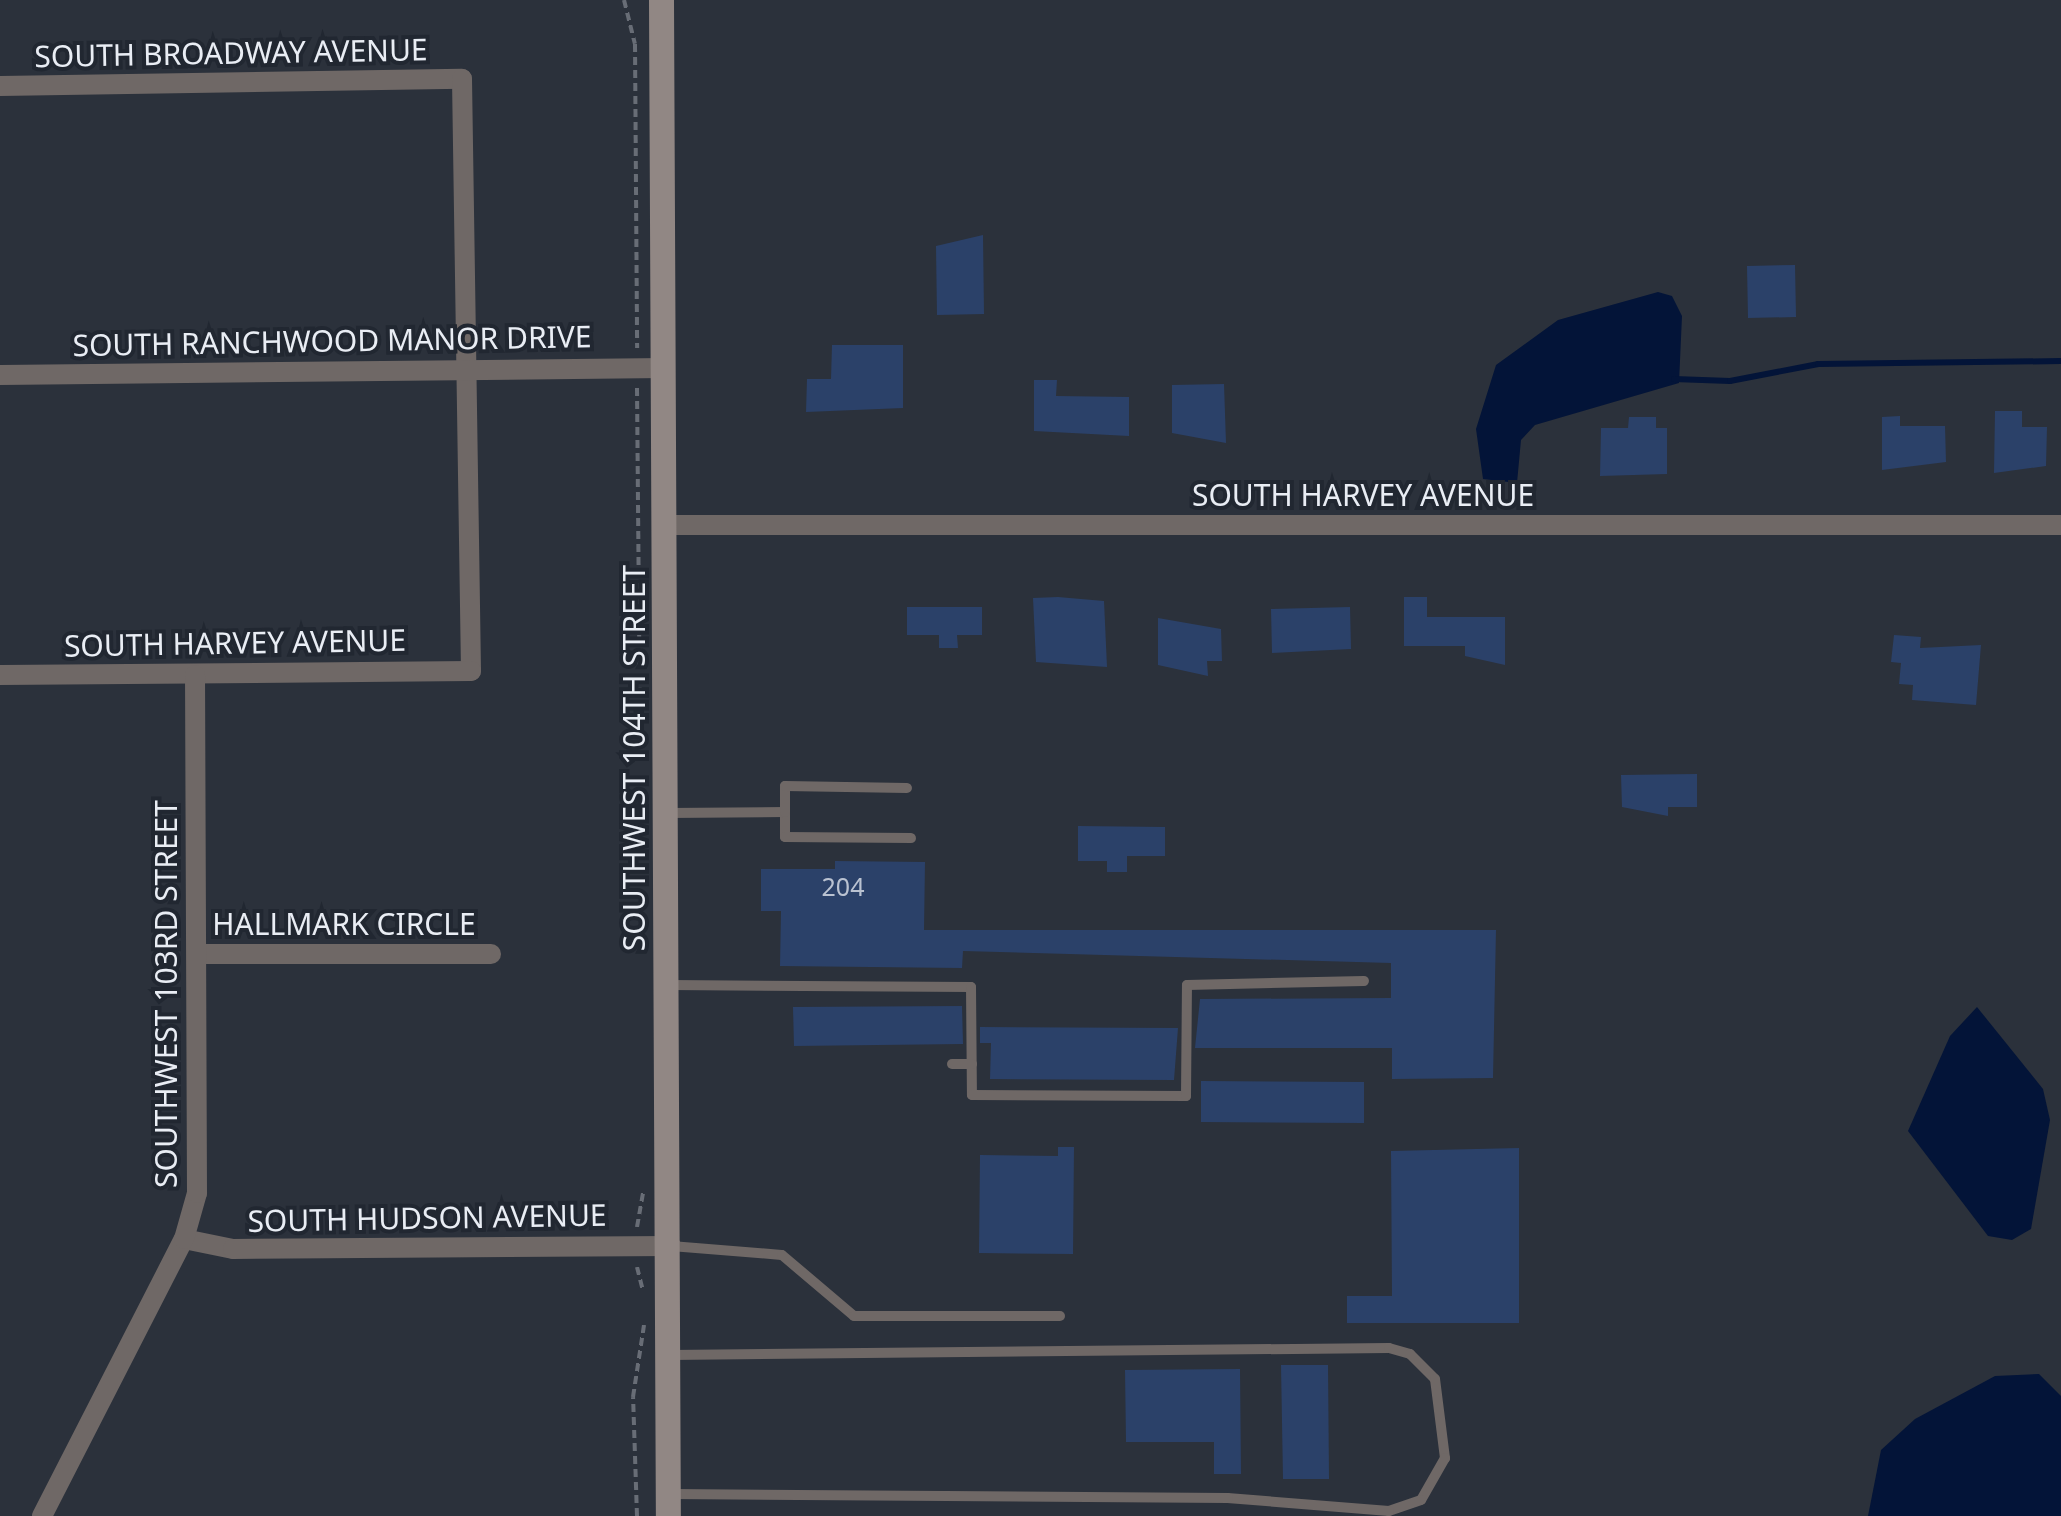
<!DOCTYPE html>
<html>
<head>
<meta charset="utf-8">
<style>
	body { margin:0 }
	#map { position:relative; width:2061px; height:1516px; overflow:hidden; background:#2b313b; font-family:"Noto Sans",sans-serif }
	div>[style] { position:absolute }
	.water>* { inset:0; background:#031438 }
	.stream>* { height:6px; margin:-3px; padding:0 3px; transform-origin:3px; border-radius:3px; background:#031438 }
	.building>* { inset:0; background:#2b4169 }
	.path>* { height:4px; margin-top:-2px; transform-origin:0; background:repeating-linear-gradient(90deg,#686d76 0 8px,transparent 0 13px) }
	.lane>* { height:10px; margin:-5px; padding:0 5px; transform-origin:5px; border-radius:5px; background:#6f6866 }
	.street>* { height:20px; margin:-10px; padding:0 10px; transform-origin:10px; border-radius:10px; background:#6f6866 }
	.secondary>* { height:25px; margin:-12.5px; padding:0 12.5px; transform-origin:12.5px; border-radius:12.5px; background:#918784 }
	span { translate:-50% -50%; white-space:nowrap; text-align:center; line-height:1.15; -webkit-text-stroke:8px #212731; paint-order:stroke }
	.number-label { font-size:25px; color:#bac2d1 }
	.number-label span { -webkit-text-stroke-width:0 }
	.street-label { font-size:30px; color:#e9edf4 }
</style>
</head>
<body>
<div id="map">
	<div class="water">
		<i style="clip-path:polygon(1658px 292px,1672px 296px,1682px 316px,1679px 383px,1535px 425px,1521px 440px,1517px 483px,1483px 479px,1476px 429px,1496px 365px,1558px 320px)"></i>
		<i style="clip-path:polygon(1977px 1007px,2043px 1089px,2050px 1120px,2031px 1229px,2012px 1240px,1988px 1236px,1908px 1131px,1950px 1036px)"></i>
		<i style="clip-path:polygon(2039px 1374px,2061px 1396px,2061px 1516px,1868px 1516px,1881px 1450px,1915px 1419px,1995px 1376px)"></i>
	</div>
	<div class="stream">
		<i style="left:1674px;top:379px;width:56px;rotate:2deg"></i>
		<i style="left:1730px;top:381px;width:90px;rotate:-10.9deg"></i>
		<i style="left:1818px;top:364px;width:243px;rotate:-0.7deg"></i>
	</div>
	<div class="building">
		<i style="clip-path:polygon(983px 235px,984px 314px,937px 315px,936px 246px)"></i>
		<i style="clip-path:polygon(1795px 265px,1796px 317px,1748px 318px,1747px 266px)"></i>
		<i style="clip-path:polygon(832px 345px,903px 345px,903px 408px,806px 412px,807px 379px,831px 379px)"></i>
		<i style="clip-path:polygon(1034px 380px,1057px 380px,1056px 396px,1129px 397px,1129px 436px,1034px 431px)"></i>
		<i style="clip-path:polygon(1224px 384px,1226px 443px,1172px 433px,1172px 385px)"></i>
		<i style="clip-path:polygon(1995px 411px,2022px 411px,2022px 427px,2047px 427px,2046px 466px,1994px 473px)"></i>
		<i style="clip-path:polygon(1900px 416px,1900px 426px,1945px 426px,1946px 462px,1882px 470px,1882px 417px)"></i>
		<i style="clip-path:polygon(1629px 417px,1656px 417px,1656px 428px,1667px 428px,1667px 474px,1600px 476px,1601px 428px,1628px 428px)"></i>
		<i style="clip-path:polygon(1058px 597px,1104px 601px,1107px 667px,1036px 662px,1033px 598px)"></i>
		<i style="clip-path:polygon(1404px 597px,1427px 597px,1427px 617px,1505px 617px,1505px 665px,1465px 656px,1465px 646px,1404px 646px)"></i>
		<i style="clip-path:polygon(907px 607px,982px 607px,982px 635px,957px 635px,958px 648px,939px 648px,939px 635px,907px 635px)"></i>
		<i style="clip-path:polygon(1350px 607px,1351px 649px,1272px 653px,1271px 609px)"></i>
		<i style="clip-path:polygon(1158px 618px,1221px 629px,1222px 661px,1207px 661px,1208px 676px,1158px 665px)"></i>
		<i style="clip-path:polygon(1894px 635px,1921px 637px,1920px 648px,1981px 645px,1976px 705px,1912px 700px,1913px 685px,1899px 684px,1901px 663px,1891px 662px)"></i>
		<i style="clip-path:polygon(1697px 774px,1697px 807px,1668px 807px,1668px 816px,1622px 807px,1621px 775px)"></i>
		<i style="clip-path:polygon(1078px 826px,1165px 827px,1165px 856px,1127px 856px,1127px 872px,1107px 872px,1107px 861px,1078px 861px)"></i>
		<i style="clip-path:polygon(835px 861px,925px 862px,924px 930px,1496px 930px,1493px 1078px,1392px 1079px,1392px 1048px,1195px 1048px,1200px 999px,1391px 998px,1391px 963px,963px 951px,962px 968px,780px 966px,781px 911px,761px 911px,761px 869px,835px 869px)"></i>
		<i style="clip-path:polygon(962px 1006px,963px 1044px,794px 1046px,793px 1007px)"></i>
		<i style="clip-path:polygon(980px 1027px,1178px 1028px,1174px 1080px,990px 1079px,991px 1043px,980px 1043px)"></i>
		<i style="clip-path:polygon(1201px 1081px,1364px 1082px,1364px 1123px,1201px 1122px)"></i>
		<i style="clip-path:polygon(1058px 1147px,1074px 1147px,1073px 1254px,979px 1253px,980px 1155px,1058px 1156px)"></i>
		<i style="clip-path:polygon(1519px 1148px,1519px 1323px,1347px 1323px,1347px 1296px,1392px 1296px,1391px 1151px)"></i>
		<i style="clip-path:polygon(1281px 1365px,1328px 1365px,1329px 1479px,1283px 1479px)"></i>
		<i style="clip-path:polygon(1240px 1369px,1241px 1474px,1214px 1474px,1214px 1442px,1126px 1442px,1125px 1370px)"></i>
	</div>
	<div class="path">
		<i style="left:624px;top:0;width:45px;rotate:76deg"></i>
		<i style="left:635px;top:44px;width:304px;rotate:89.6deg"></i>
		<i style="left:637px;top:388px;width:360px;rotate:89.5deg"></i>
		<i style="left:637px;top:1227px;width:35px;rotate:-80deg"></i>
		<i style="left:637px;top:1267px;width:25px;rotate:76deg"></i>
		<i style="left:637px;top:1516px;width:119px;rotate:-91.9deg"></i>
		<i style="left:633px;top:1397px;width:73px;rotate:-81.3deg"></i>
	</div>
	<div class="lane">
		<i style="left:785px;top:812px;width:25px;rotate:90deg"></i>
		<i style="left:785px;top:837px;width:126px;rotate:0.5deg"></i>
		<i style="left:668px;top:813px;width:117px;rotate:-0.5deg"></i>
		<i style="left:785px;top:812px;width:26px;rotate:-90deg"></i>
		<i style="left:785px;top:786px;width:122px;rotate:0.9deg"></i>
		<i style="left:669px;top:985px;width:302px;rotate:0.4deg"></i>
		<i style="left:971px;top:987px;width:108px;rotate:89.5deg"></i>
		<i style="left:972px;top:1095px;width:214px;rotate:0.3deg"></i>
		<i style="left:1186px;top:1096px;width:111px;rotate:-89.5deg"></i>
		<i style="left:1187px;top:985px;width:177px;rotate:-1.3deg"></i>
		<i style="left:952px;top:1064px;width:20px"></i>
		<i style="left:671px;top:1246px;width:111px;rotate:4.6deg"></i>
		<i style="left:782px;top:1255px;width:94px;rotate:40.3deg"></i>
		<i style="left:854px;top:1316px;width:206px"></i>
		<i style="left:670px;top:1355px;width:719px;rotate:-0.56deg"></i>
		<i style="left:1389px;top:1348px;width:22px;rotate:16deg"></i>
		<i style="left:1410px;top:1354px;width:35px;rotate:45deg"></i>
		<i style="left:1435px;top:1379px;width:80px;rotate:82.8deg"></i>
		<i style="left:1445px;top:1458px;width:48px;rotate:119.7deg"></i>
		<i style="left:1421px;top:1500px;width:34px;rotate:161deg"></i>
		<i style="left:1389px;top:1511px;width:162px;rotate:-175.4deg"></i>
		<i style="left:1228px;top:1498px;width:557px;rotate:-179.59deg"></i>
	</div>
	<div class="street">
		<i style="left:0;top:86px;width:462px;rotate:-0.9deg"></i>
		<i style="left:462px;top:79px;width:592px;rotate:89.13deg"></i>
		<i style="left:471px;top:671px;width:471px;rotate:179.5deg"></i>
		<i style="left:0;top:375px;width:664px;rotate:-0.6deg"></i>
		<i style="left:665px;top:525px;width:1396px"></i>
		<i style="left:197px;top:954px;width:294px"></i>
		<i style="left:184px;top:1239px;width:50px;rotate:11.5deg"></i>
		<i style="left:233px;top:1249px;width:438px;rotate:-0.4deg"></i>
		<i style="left:42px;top:1516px;width:311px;rotate:-62.9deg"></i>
		<i style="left:184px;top:1239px;width:48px;rotate:-74.2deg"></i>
		<i style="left:197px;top:1193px;width:518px;rotate:-90.22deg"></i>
	</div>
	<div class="secondary">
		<i style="left:661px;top:0;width:1516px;rotate:89.74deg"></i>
	</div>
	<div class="number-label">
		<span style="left:843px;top:886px">204</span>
	</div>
	<div class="street-label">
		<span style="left:231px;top:53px;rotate:-1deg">SOUTH BROADWAY AVENUE</span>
		<span style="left:332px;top:341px;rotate:-1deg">SOUTH RANCHWOOD MANOR DRIVE</span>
		<span style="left:1363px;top:495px">SOUTH HARVEY AVENUE</span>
		<span style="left:235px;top:643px;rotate:-1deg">SOUTH HARVEY AVENUE</span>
		<span style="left:634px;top:758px;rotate:-90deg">SOUTHWEST 104TH STREET</span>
		<span style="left:344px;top:924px">HALLMARK CIRCLE</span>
		<span style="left:166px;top:994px;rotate:-90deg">SOUTHWEST 103RD STREET</span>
		<span style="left:427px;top:1218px;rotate:-1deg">SOUTH HUDSON AVENUE</span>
	</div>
</div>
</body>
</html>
